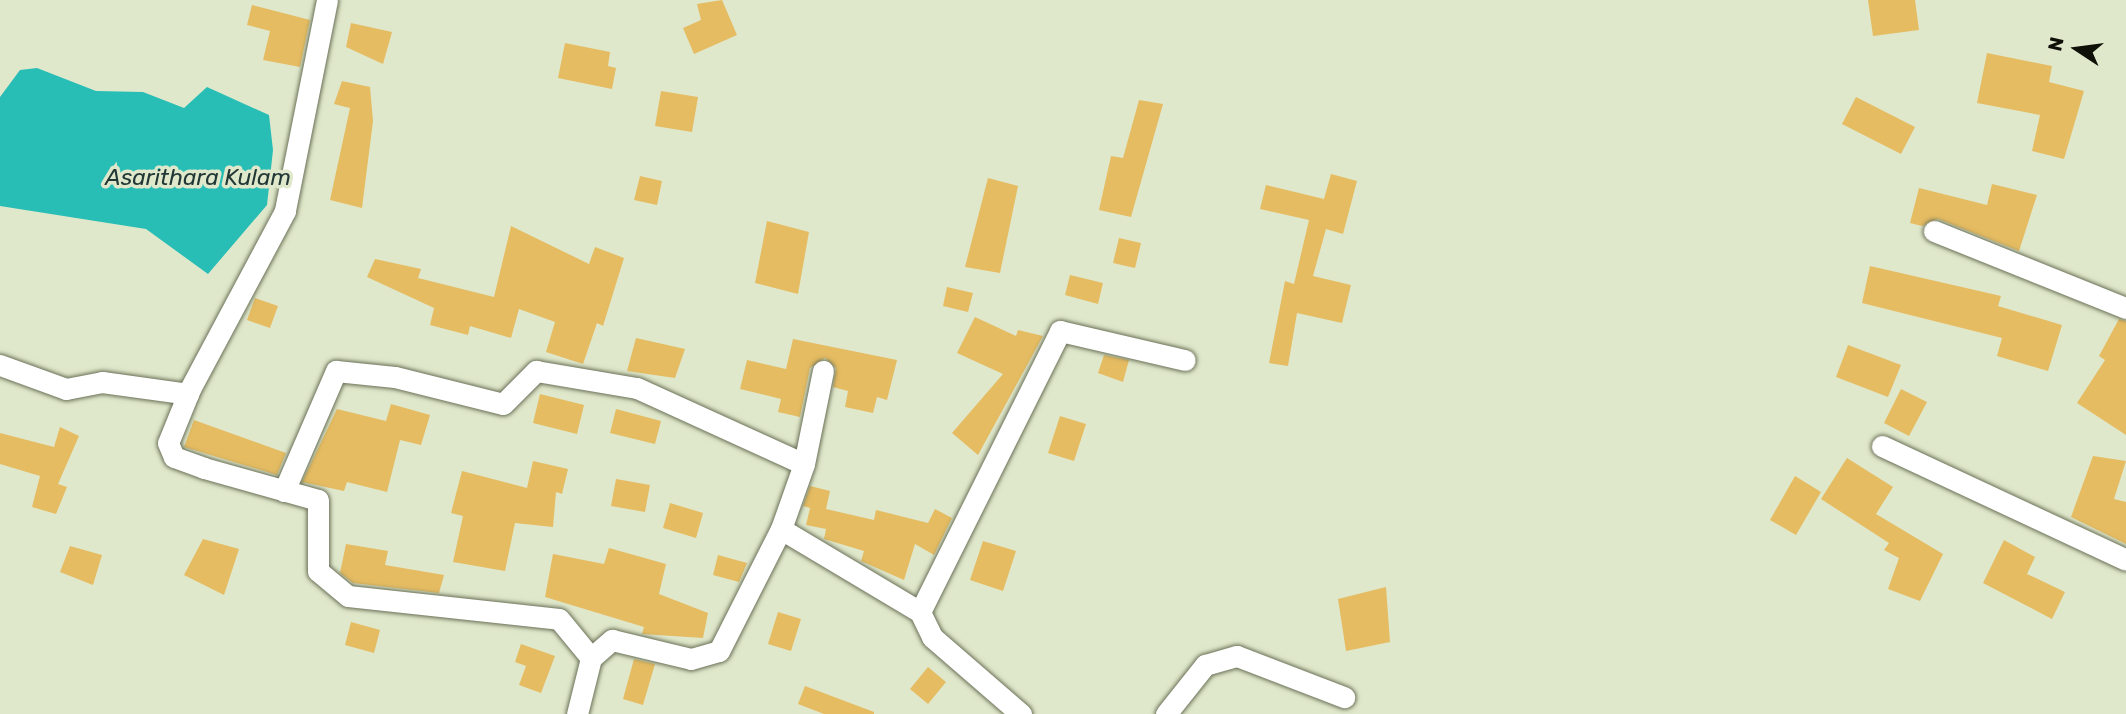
<!DOCTYPE html>
<html>
<head>
<meta charset="utf-8">
<style>
	body { margin:0 }
	#map { position:relative; width:2126px; height:714px; overflow:hidden; background:#e0e8cb; font-family:Rubik,sans-serif }
	div>[style] { position:absolute }
	.water>* { inset:0; background:#28beb5 }
	.building>* { inset:0; background:#e5bc62 }
	.roads { filter:drop-shadow(0 0 2px #6a7158) drop-shadow(0 0 2px #6a7158) }
	.street>* { height:21px; margin:-10.5px; padding:0 10.5px; transform-origin:10.5px; border-radius:10.5px; background:#fff }
	span { translate:-50% -50%; white-space:nowrap; text-align:center; line-height:1.15; -webkit-text-stroke:7px #e0e8cb; paint-order:stroke }
	.water-label { font-size:23px; color:#213836; font-style:italic }
	.north { position:absolute; left:2042px; top:14px; width:70px; height:70px; -webkit-text-stroke:5px #e0e8cb; paint-order:stroke; rotate:283deg; font-size:19px; font-weight:700; line-height:28px; text-align:center; color:#0f1108 }
	.north::after { content:''; display:block; margin:auto; width:24px; height:32px; background:#0f1108; clip-path:polygon(50% 0,100% 100%,50% 72%,0 100%) }
</style>
</head>
<body>
<div id="map">
	<div class="water">
		<i style="clip-path:polygon(37px 68px,96px 91px,143px 92px,184px 108px,207px 87px,269px 115px,273px 150px,267px 205px,208px 274px,146px 229px,0 206px,0 97px,20px 70px)"></i>
	</div>
	<div class="building">
		<i style="clip-path:polygon(722px 0,737px 35px,694px 54px,683px 28px,701px 20px,697px 4px)"></i>
		<i style="clip-path:polygon(1868px 0,1915px 0,1919px 30px,1873px 36px)"></i>
		<i style="clip-path:polygon(252px 5px,310px 20px,300px 67px,263px 60px,270px 31px,247px 25px)"></i>
		<i style="clip-path:polygon(351px 23px,392px 32px,383px 64px,346px 47px)"></i>
		<i style="clip-path:polygon(565px 43px,610px 52px,608px 66px,616px 68px,612px 89px,558px 78px)"></i>
		<i style="clip-path:polygon(1987px 53px,2052px 66px,2049px 82px,2084px 91px,2064px 159px,2032px 151px,2040px 115px,1977px 103px)"></i>
		<i style="clip-path:polygon(342px 81px,370px 87px,373px 121px,362px 208px,330px 200px,350px 108px,334px 104px)"></i>
		<i style="clip-path:polygon(661px 91px,698px 97px,692px 132px,655px 126px)"></i>
		<i style="clip-path:polygon(1856px 97px,1915px 127px,1901px 154px,1842px 124px)"></i>
		<i style="clip-path:polygon(1139px 100px,1163px 104px,1131px 217px,1099px 210px,1111px 156px,1123px 158px)"></i>
		<i style="clip-path:polygon(1331px 174px,1357px 181px,1343px 234px,1326px 229px,1313px 276px,1351px 285px,1342px 323px,1297px 313px,1288px 366px,1269px 363px,1285px 281px,1294px 284px,1309px 220px,1260px 209px,1266px 185px,1324px 199px)"></i>
		<i style="clip-path:polygon(640px 176px,662px 181px,657px 205px,634px 200px)"></i>
		<i style="clip-path:polygon(988px 178px,1018px 186px,1000px 273px,965px 267px)"></i>
		<i style="clip-path:polygon(1992px 184px,2037px 195px,2019px 251px,1938px 219px,1922px 226px,1910px 223px,1919px 188px,1987px 205px)"></i>
		<i style="clip-path:polygon(767px 221px,809px 232px,798px 294px,755px 283px)"></i>
		<i style="clip-path:polygon(511px 226px,589px 264px,595px 247px,624px 258px,603px 326px,597px 323px,583px 364px,546px 352px,555px 322px,519px 309px,511px 338px,470px 326px,468px 335px,430px 325px,434px 308px,367px 277px,375px 259px,421px 269px,418px 278px,494px 297px)"></i>
		<i style="clip-path:polygon(1119px 238px,1141px 243px,1135px 268px,1113px 263px)"></i>
		<i style="clip-path:polygon(1870px 266px,2001px 296px,1998px 306px,2062px 325px,2048px 371px,1997px 356px,2002px 338px,1862px 303px)"></i>
		<i style="clip-path:polygon(1070px 275px,1103px 283px,1098px 304px,1065px 295px)"></i>
		<i style="clip-path:polygon(947px 287px,973px 293px,968px 312px,943px 306px)"></i>
		<i style="clip-path:polygon(255px 298px,278px 306px,270px 328px,247px 320px)"></i>
		<i style="clip-path:polygon(975px 317px,1016px 336px,1018px 330px,1043px 336px,978px 455px,952px 433px,1003px 374px,957px 353px)"></i>
		<i style="clip-path:polygon(2119px 319px,2126px 321px,2126px 435px,2077px 403px,2105px 360px,2099px 356px)"></i>
		<i style="clip-path:polygon(636px 338px,685px 349px,675px 378px,627px 371px)"></i>
		<i style="clip-path:polygon(793px 339px,897px 360px,887px 400px,877px 397px,873px 413px,845px 407px,848px 391px,833px 387px,836px 368px,825px 358px,810px 368px,800px 417px,778px 412px,781px 399px,740px 389px,747px 360px,786px 369px)"></i>
		<i style="clip-path:polygon(1848px 345px,1901px 365px,1888px 397px,1836px 377px)"></i>
		<i style="clip-path:polygon(1104px 355px,1129px 360px,1123px 382px,1098px 373px)"></i>
		<i style="clip-path:polygon(1901px 389px,1927px 402px,1909px 436px,1884px 423px)"></i>
		<i style="clip-path:polygon(540px 394px,584px 405px,577px 434px,533px 423px)"></i>
		<i style="clip-path:polygon(391px 404px,430px 415px,421px 445px,400px 440px,387px 492px,347px 482px,344px 491px,302px 482px,337px 409px,386px 421px)"></i>
		<i style="clip-path:polygon(616px 409px,661px 421px,655px 444px,610px 433px)"></i>
		<i style="clip-path:polygon(1060px 416px,1086px 424px,1074px 461px,1048px 453px)"></i>
		<i style="clip-path:polygon(194px 420px,286px 453px,277px 475px,184px 447px)"></i>
		<i style="clip-path:polygon(60px 427px,79px 436px,58px 484px,67px 487px,56px 514px,32px 507px,40px 476px,0 464px,0 433px,54px 447px)"></i>
		<i style="clip-path:polygon(2093px 456px,2126px 461px,2114px 499px,2126px 502px,2126px 544px,2071px 517px)"></i>
		<i style="clip-path:polygon(1847px 458px,1893px 487px,1876px 514px,1943px 554px,1920px 601px,1888px 589px,1899px 558px,1884px 550px,1889px 543px,1821px 499px)"></i>
		<i style="clip-path:polygon(533px 461px,568px 469px,562px 494px,556px 492px,553px 527px,515px 523px,505px 571px,453px 562px,463px 516px,451px 513px,462px 471px,527px 488px)"></i>
		<i style="clip-path:polygon(1795px 476px,1821px 492px,1796px 535px,1770px 520px)"></i>
		<i style="clip-path:polygon(616px 479px,650px 485px,645px 512px,611px 506px)"></i>
		<i style="clip-path:polygon(810px 486px,830px 491px,826px 509px,874px 520px,876px 510px,928px 523px,935px 509px,952px 518px,934px 555px,915px 544px,904px 580px,861px 561px,864px 551px,824px 539px,826px 529px,806px 525px,810px 508px,803px 506px)"></i>
		<i style="clip-path:polygon(670px 503px,703px 513px,696px 538px,663px 528px)"></i>
		<i style="clip-path:polygon(203px 539px,239px 549px,224px 595px,184px 575px)"></i>
		<i style="clip-path:polygon(2004px 540px,2035px 557px,2027px 574px,2065px 592px,2052px 619px,1983px 583px)"></i>
		<i style="clip-path:polygon(983px 541px,1016px 551px,1003px 591px,970px 580px)"></i>
		<i style="clip-path:polygon(346px 544px,388px 551px,385px 565px,444px 575px,439px 593px,353px 583px,340px 573px)"></i>
		<i style="clip-path:polygon(70px 546px,102px 555px,93px 585px,60px 572px)"></i>
		<i style="clip-path:polygon(609px 548px,666px 564px,659px 594px,708px 613px,703px 638px,642px 634px,644px 627px,545px 597px,553px 554px,604px 564px)"></i>
		<i style="clip-path:polygon(718px 555px,747px 563px,739px 582px,713px 575px)"></i>
		<i style="clip-path:polygon(1386px 587px,1390px 642px,1346px 651px,1338px 599px)"></i>
		<i style="clip-path:polygon(778px 612px,801px 619px,791px 651px,768px 644px)"></i>
		<i style="clip-path:polygon(351px 622px,380px 630px,374px 653px,345px 645px)"></i>
		<i style="clip-path:polygon(521px 644px,555px 656px,541px 693px,519px 685px,526px 666px,515px 662px)"></i>
		<i style="clip-path:polygon(634px 659px,655px 664px,643px 705px,623px 699px)"></i>
		<i style="clip-path:polygon(928px 667px,946px 682px,928px 704px,910px 689px)"></i>
		<i style="clip-path:polygon(805px 686px,874px 712px,874px 714px,824px 714px,798px 704px)"></i>
	</div>
	<div class="roads">
		<div class="street">
			<i style="left:327px;top:0;width:215px;rotate:101.3deg"></i>
			<i style="left:285px;top:211px;width:202px;rotate:118.1deg"></i>
			<i style="left:190px;top:389px;width:58px;rotate:112.2deg"></i>
			<i style="left:168px;top:443px;width:15px;rotate:67deg"></i>
			<i style="left:174px;top:457px;width:32px;rotate:20deg"></i>
			<i style="left:204px;top:468px;width:118px;rotate:15.7deg"></i>
			<i style="left:318px;top:500px;width:71px;rotate:90deg"></i>
			<i style="left:318px;top:571px;width:39px;rotate:40deg"></i>
			<i style="left:348px;top:596px;width:212px;rotate:6.2deg"></i>
			<i style="left:559px;top:619px;width:50px;rotate:50.6deg"></i>
			<i style="left:591px;top:658px;width:58px;rotate:104deg"></i>
			<i style="left:1934px;top:231px;width:207px;rotate:21.9deg"></i>
			<i style="left:0;top:365px;width:70px;rotate:20deg"></i>
			<i style="left:66px;top:389px;width:37px;rotate:-11deg"></i>
			<i style="left:102px;top:382px;width:87px;rotate:7.9deg"></i>
			<i style="left:1882px;top:446px;width:269px;rotate:25deg"></i>
			<i style="left:804px;top:464px;width:95px;rotate:-78.5deg"></i>
			<i style="left:284px;top:491px;width:131px;rotate:-66.6deg"></i>
			<i style="left:336px;top:371px;width:59px;rotate:5.8deg"></i>
			<i style="left:395px;top:377px;width:111px;rotate:14deg"></i>
			<i style="left:503px;top:404px;width:47px;rotate:-45deg"></i>
			<i style="left:536px;top:371px;width:102px;rotate:9.6deg"></i>
			<i style="left:637px;top:388px;width:183px;rotate:24.5deg"></i>
			<i style="left:804px;top:464px;width:69px;rotate:109.5deg"></i>
			<i style="left:781px;top:529px;width:162px;rotate:30.8deg"></i>
			<i style="left:920px;top:612px;width:314px;rotate:-63.5deg"></i>
			<i style="left:1060px;top:331px;width:128px;rotate:13.1deg"></i>
			<i style="left:920px;top:612px;width:28px;rotate:64deg"></i>
			<i style="left:932px;top:637px;width:118px;rotate:40.9deg"></i>
			<i style="left:591px;top:658px;width:28px;rotate:-41deg"></i>
			<i style="left:612px;top:640px;width:81px;rotate:13.5deg"></i>
			<i style="left:691px;top:659px;width:29px;rotate:-16deg"></i>
			<i style="left:719px;top:651px;width:137px;rotate:-63.1deg"></i>
			<i style="left:1166px;top:714px;width:63px;rotate:-51.5deg"></i>
			<i style="left:1205px;top:665px;width:33px;rotate:-16deg"></i>
			<i style="left:1237px;top:656px;width:115px;rotate:21deg"></i>
		</div>
	</div>
	<div class="water-label">
		<span style="left:198px;top:177px">Asarithara Kulam</span>
	</div>
	<div class="north">N</div>
</div>
</body>
</html>
